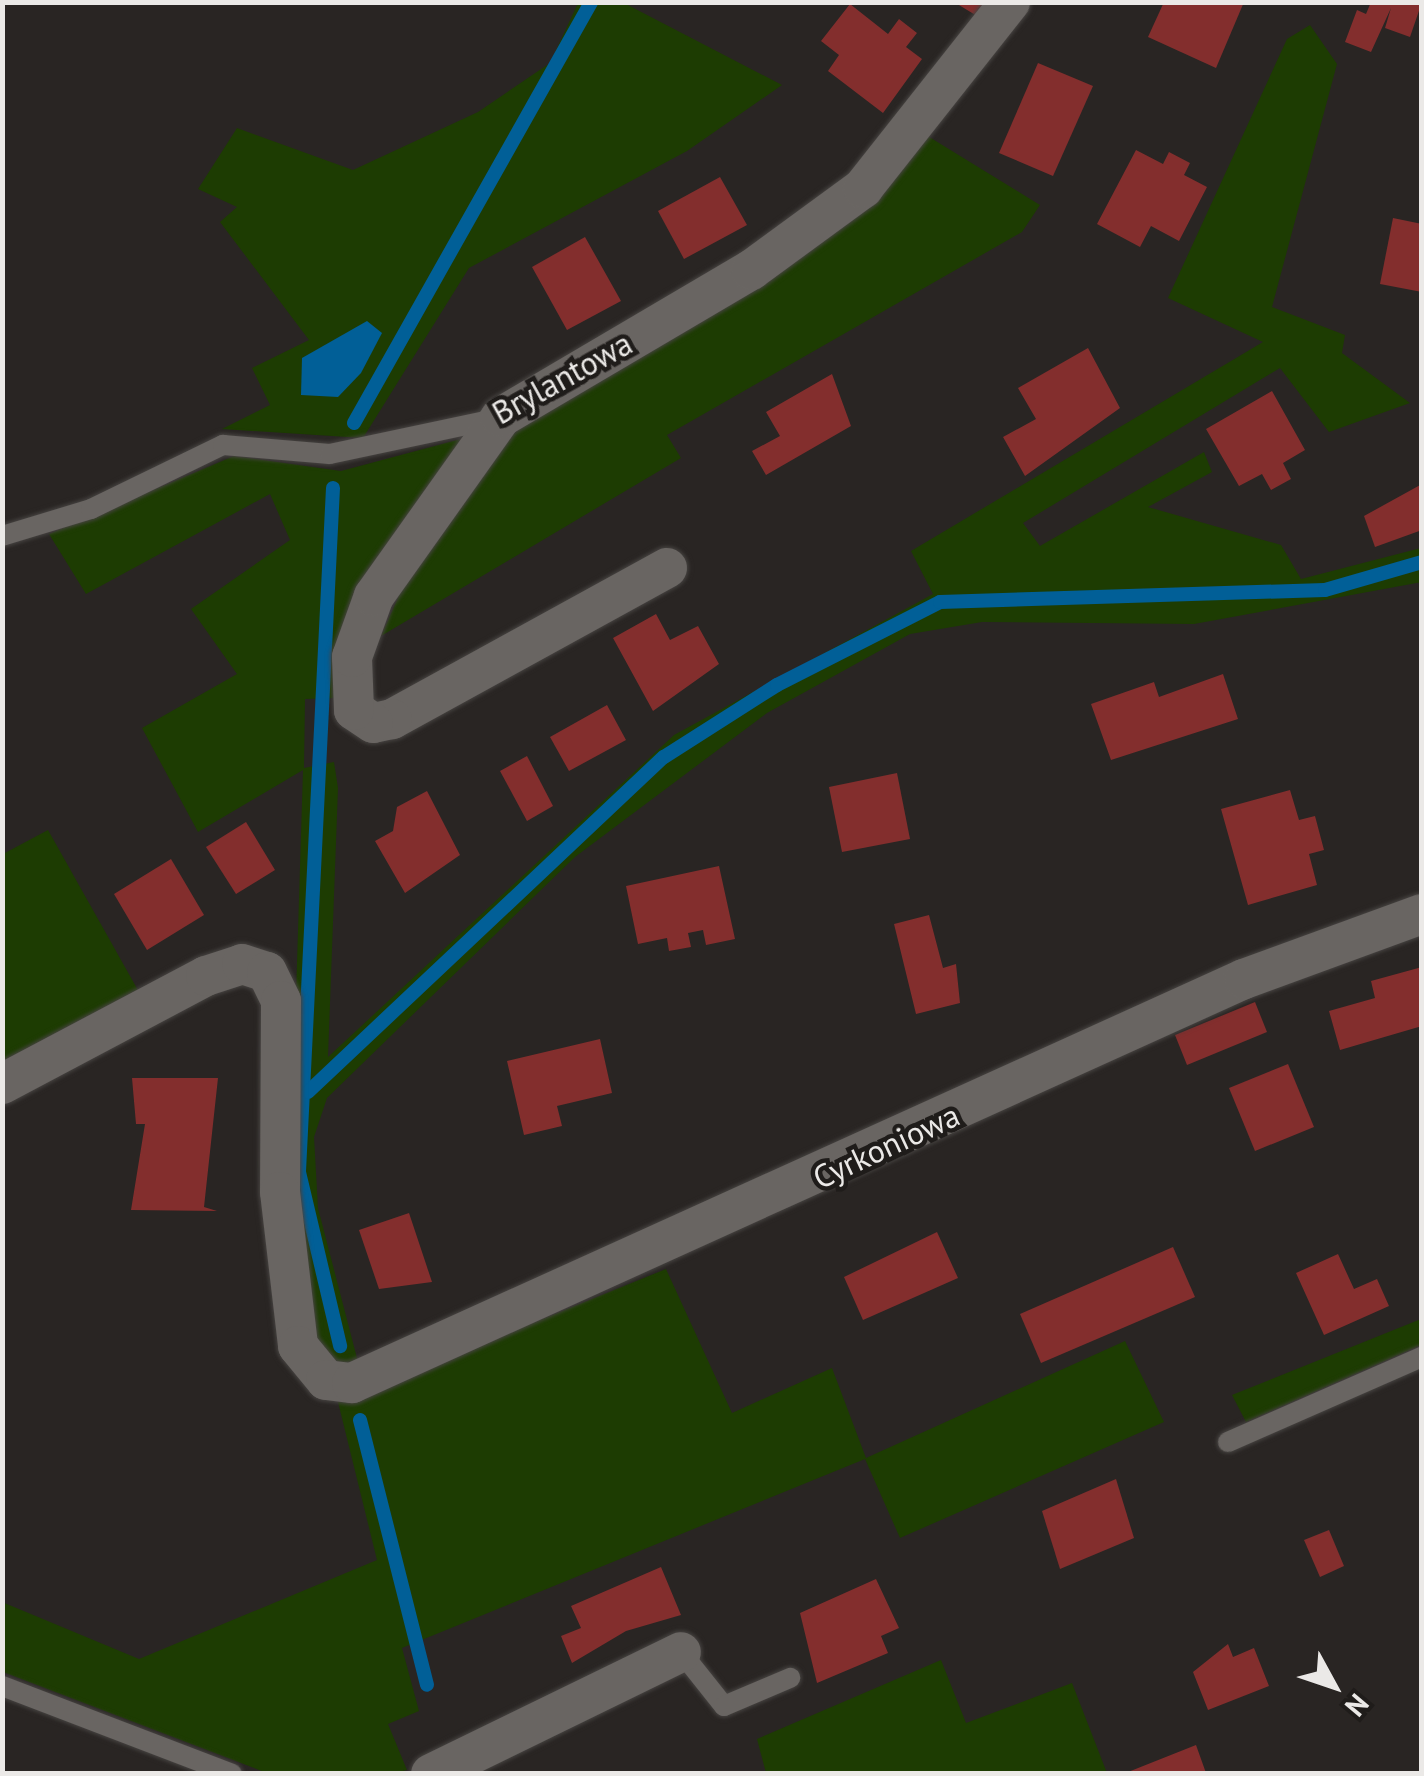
<!DOCTYPE html>
<html>
<head>
<meta charset="utf-8">
<style>
	body { margin:0 }
	#map { position:relative; width:1424px; height:1776px; overflow:hidden; background:#292523; font-family:"PT Sans",sans-serif }
	div>[style] { position:absolute }
	.green>* { inset:0; background:#1d3c02 }
	.water>* { inset:0; background:#015f97 }
	.stream>* { height:14px; margin:-7px; padding:0 7px; transform-origin:7px; border-radius:7px; background:#015f97 }
	.building>* { inset:0; background:#832e2d }
	.roads { filter:drop-shadow(0 0 2px #464341) drop-shadow(0 0 2px #464341) }
	.service>* { height:20px; margin:-10px; padding:0 10px; transform-origin:10px; border-radius:10px; background:#696562 }
	.minor>* { height:40px; margin:-20px; padding:0 20px; transform-origin:20px; border-radius:20px; background:#696562 }
	span { translate:-50% -50%; white-space:nowrap; text-align:center; line-height:1.15; -webkit-text-stroke:9px #1f1c1a; paint-order:stroke }
	.street-label { font-size:32px; color:#ebe9e7 }
	.frame { position:absolute; inset:0; border:5px solid #ebe9e7; pointer-events:none }
	.north { position:absolute; left:1284px; top:1636px; width:100px; height:100px; -webkit-text-stroke:8px #1f1c1a; paint-order:stroke; rotate:130deg; font-size:28px; font-weight:700; line-height:40px; text-align:center; color:#ebe9e7 }
	.north::after { content:''; display:block; margin:auto; width:35px; height:45px; background:#ebe9e7; clip-path:polygon(50% 0,100% 100%,50% 72%,0 100%) }
</style>
</head>
<body>
<div id="map">
	<div class="green">
		<i style="clip-path:polygon(578px 3px,624px 3px,782px 85px,687px 151px,469px 268px,363px 438px,222px 429px,270px 405px,252px 368px,309px 340px,220px 222px,237px 207px,198px 189px,237px 128px,353px 170px,478px 112px,550px 63px)"></i>
		<i style="clip-path:polygon(1310px 25px,1337px 64px,1272px 307px,1345px 335px,1342px 353px,1410px 403px,1329px 432px,1280px 368px,1023px 523px,1040px 546px,1204px 452px,1212px 472px,1148px 507px,1281px 545px,1301px 579px,1421px 548px,1422px 582px,1194px 624px,982px 622px,910px 634px,767px 713px,575px 857px,327px 1098px,314px 1137px,318px 1208px,358px 1362px,339px 1370px,320px 1356px,289px 1220px,303px 770px,198px 832px,142px 728px,237px 674px,191px 609px,290px 540px,270px 494px,86px 594px,49px 534px,234px 456px,341px 471px,472px 436px,338px 698px,305px 699px,304px 768px,334px 762px,338px 788px,328px 1057px,674px 735px,933px 594px,911px 551px,1263px 342px,1168px 298px,1287px 39px)"></i>
		<i style="clip-path:polygon(926px 135px,1040px 205px,1022px 232px,667px 435px,681px 458px,381px 636px,401px 591px,518px 424px)"></i>
		<i style="clip-path:polygon(48px 830px,139px 992px,3px 1065px,3px 854px)"></i>
		<i style="clip-path:polygon(666px 1269px,732px 1413px,832px 1368px,866px 1458px,1125px 1341px,1164px 1422px,900px 1538px,865px 1459px,402px 1648px,419px 1711px,388px 1724px,407px 1770px,394px 1773px,267px 1773px,3px 1672px,2px 1602px,139px 1659px,377px 1560px,338px 1402px)"></i>
		<i style="clip-path:polygon(1421px 1319px,1421px 1345px,1246px 1422px,1232px 1395px)"></i>
		<i style="clip-path:polygon(941px 1660px,966px 1723px,1072px 1683px,1107px 1773px,766px 1773px,757px 1739px)"></i>
	</div>
	<div class="water">
		<i style="clip-path:polygon(367px 321px,382px 333px,361px 373px,338px 397px,301px 395px,302px 358px)"></i>
	</div>
	<div class="stream">
		<i style="left:354px;top:423px;width:483px;rotate:-60.6deg"></i>
		<i style="left:333px;top:488px;width:685px;rotate:92.85deg"></i>
		<i style="left:299px;top:1172px;width:179px;rotate:76.7deg"></i>
		<i style="left:308px;top:1092px;width:489px;rotate:-43.3deg"></i>
		<i style="left:664px;top:757px;width:134px;rotate:-32.5deg"></i>
		<i style="left:777px;top:685px;width:183px;rotate:-27deg"></i>
		<i style="left:940px;top:602px;width:385px;rotate:-1.8deg"></i>
		<i style="left:1325px;top:590px;width:101px;rotate:-16.1deg"></i>
		<i style="left:360px;top:1420px;width:273px;rotate:75.8deg"></i>
	</div>
	<div class="building">
		<i style="clip-path:polygon(954px 2px,987px 2px,977px 16px)"></i>
		<i style="clip-path:polygon(1164px 2px,1244px 2px,1216px 68px,1148px 37px)"></i>
		<i style="clip-path:polygon(1371px 2px,1422px 2px,1410px 37px,1385px 28px,1391px 8px,1371px 52px,1345px 42px,1357px 10px,1366px 14px)"></i>
		<i style="clip-path:polygon(850px 4px,888px 34px,899px 19px,917px 33px,906px 47px,922px 59px,883px 113px,828px 71px,839px 55px,821px 41px)"></i>
		<i style="clip-path:polygon(1038px 63px,1093px 86px,1053px 176px,999px 153px)"></i>
		<i style="clip-path:polygon(1136px 150px,1163px 164px,1169px 152px,1190px 163px,1184px 175px,1207px 187px,1179px 241px,1151px 226px,1140px 247px,1097px 224px)"></i>
		<i style="clip-path:polygon(720px 177px,747px 225px,684px 259px,658px 211px)"></i>
		<i style="clip-path:polygon(1393px 218px,1422px 224px,1422px 292px,1380px 284px)"></i>
		<i style="clip-path:polygon(585px 237px,621px 301px,567px 330px,532px 267px)"></i>
		<i style="clip-path:polygon(1088px 348px,1120px 408px,1025px 476px,1003px 437px,1036px 419px,1018px 388px)"></i>
		<i style="clip-path:polygon(832px 374px,851px 426px,766px 475px,752px 451px,780px 436px,766px 412px)"></i>
		<i style="clip-path:polygon(1272px 391px,1305px 450px,1283px 463px,1291px 479px,1271px 490px,1262px 474px,1239px 486px,1206px 429px)"></i>
		<i style="clip-path:polygon(1422px 484px,1422px 530px,1375px 547px,1364px 516px)"></i>
		<i style="clip-path:polygon(656px 614px,670px 640px,698px 626px,719px 664px,653px 711px,613px 638px)"></i>
		<i style="clip-path:polygon(1223px 674px,1238px 719px,1111px 760px,1091px 704px,1154px 682px,1159px 697px)"></i>
		<i style="clip-path:polygon(607px 705px,626px 740px,569px 771px,550px 737px)"></i>
		<i style="clip-path:polygon(527px 756px,553px 806px,527px 821px,500px 771px)"></i>
		<i style="clip-path:polygon(897px 773px,910px 839px,842px 852px,829px 787px)"></i>
		<i style="clip-path:polygon(1290px 790px,1299px 820px,1315px 816px,1324px 850px,1309px 854px,1317px 885px,1248px 905px,1221px 809px)"></i>
		<i style="clip-path:polygon(427px 791px,460px 855px,405px 893px,375px 841px,393px 831px,397px 807px)"></i>
		<i style="clip-path:polygon(246px 822px,275px 870px,236px 894px,206px 847px)"></i>
		<i style="clip-path:polygon(171px 859px,204px 915px,147px 950px,114px 894px)"></i>
		<i style="clip-path:polygon(719px 866px,735px 939px,706px 945px,703px 930px,688px 933px,691px 947px,669px 951px,667px 938px,638px 944px,626px 886px)"></i>
		<i style="clip-path:polygon(929px 915px,943px 968px,956px 964px,960px 1003px,916px 1014px,894px 924px)"></i>
		<i style="clip-path:polygon(1422px 967px,1422px 1026px,1340px 1050px,1329px 1011px,1375px 998px,1371px 981px)"></i>
		<i style="clip-path:polygon(1255px 1002px,1267px 1032px,1187px 1065px,1175px 1035px)"></i>
		<i style="clip-path:polygon(600px 1039px,612px 1093px,557px 1106px,562px 1126px,524px 1135px,507px 1061px)"></i>
		<i style="clip-path:polygon(1288px 1064px,1314px 1127px,1255px 1151px,1229px 1088px)"></i>
		<i style="clip-path:polygon(132px 1078px,218px 1078px,204px 1207px,217px 1211px,131px 1210px,145px 1124px,136px 1124px)"></i>
		<i style="clip-path:polygon(409px 1213px,432px 1282px,379px 1289px,359px 1230px)"></i>
		<i style="clip-path:polygon(937px 1232px,958px 1278px,863px 1320px,844px 1277px)"></i>
		<i style="clip-path:polygon(1173px 1247px,1195px 1297px,1041px 1363px,1020px 1314px)"></i>
		<i style="clip-path:polygon(1338px 1254px,1354px 1289px,1377px 1279px,1389px 1306px,1324px 1335px,1296px 1273px)"></i>
		<i style="clip-path:polygon(1116px 1479px,1134px 1538px,1060px 1569px,1042px 1511px)"></i>
		<i style="clip-path:polygon(1329px 1530px,1344px 1566px,1320px 1577px,1304px 1540px)"></i>
		<i style="clip-path:polygon(661px 1567px,681px 1615px,626px 1631px,572px 1663px,561px 1636px,581px 1628px,571px 1606px)"></i>
		<i style="clip-path:polygon(876px 1579px,899px 1628px,881px 1636px,888px 1653px,817px 1683px,800px 1613px)"></i>
		<i style="clip-path:polygon(1228px 1644px,1233px 1657px,1254px 1648px,1269px 1686px,1208px 1710px,1193px 1672px)"></i>
		<i style="clip-path:polygon(1196px 1745px,1206px 1773px,1221px 1774px,1123px 1774px)"></i>
	</div>
	<div class="roads">
		<div class="service">
			<i style="left:2px;top:536px;width:93px;rotate:-16.9deg"></i>
			<i style="left:91px;top:509px;width:147px;rotate:-25.9deg"></i>
			<i style="left:223px;top:445px;width:107px;rotate:4.8deg"></i>
			<i style="left:330px;top:454px;width:168px;rotate:-12deg"></i>
			<i style="left:1228px;top:1442px;width:212px;rotate:-23.7deg"></i>
			<i style="left:681px;top:1652px;width:69px;rotate:51.5deg"></i>
			<i style="left:724px;top:1706px;width:72px;rotate:-23deg"></i>
			<i style="left:2px;top:1686px;width:246px;rotate:20.9deg"></i>
		</div>
		<div class="minor">
			<i style="left:667px;top:568px;width:314px;rotate:151.2deg"></i>
			<i style="left:392px;top:719px;width:19px;rotate:168deg"></i>
			<i style="left:373px;top:723px;width:23px;rotate:-146deg"></i>
			<i style="left:354px;top:710px;width:53px;rotate:-92.2deg"></i>
			<i style="left:352px;top:657px;width:65px;rotate:-70.2deg"></i>
			<i style="left:374px;top:596px;width:219px;rotate:-54.6deg"></i>
			<i style="left:501px;top:417px;width:290px;rotate:-30.5deg"></i>
			<i style="left:751px;top:270px;width:139px;rotate:-36.2deg"></i>
			<i style="left:863px;top:188px;width:237px;rotate:-51.7deg"></i>
			<i style="left:2px;top:1084px;width:231px;rotate:-27.9deg"></i>
			<i style="left:206px;top:976px;width:38px;rotate:-18deg"></i>
			<i style="left:242px;top:964px;width:26px;rotate:18deg"></i>
			<i style="left:267px;top:972px;width:32px;rotate:64deg"></i>
			<i style="left:281px;top:1001px;width:191px;rotate:90.3deg"></i>
			<i style="left:280px;top:1192px;width:155px;rotate:83.3deg"></i>
			<i style="left:298px;top:1346px;width:44px;rotate:50.5deg"></i>
			<i style="left:326px;top:1380px;width:26px;rotate:7deg"></i>
			<i style="left:352px;top:1383px;width:979px;rotate:-24.37deg"></i>
			<i style="left:1244px;top:979px;width:189px;rotate:-20.1deg"></i>
			<i style="left:431px;top:1774px;width:278px;rotate:-26deg"></i>
		</div>
	</div>
	<div class="street-label">
		<span style="left:562px;top:378px;rotate:-29deg">Brylantowa</span>
		<span style="left:886px;top:1146px;rotate:-25deg">Cyrkoniowa</span>
	</div>
	<div class="frame"></div>
	<div class="north">N</div>
</div>
</body>
</html>
